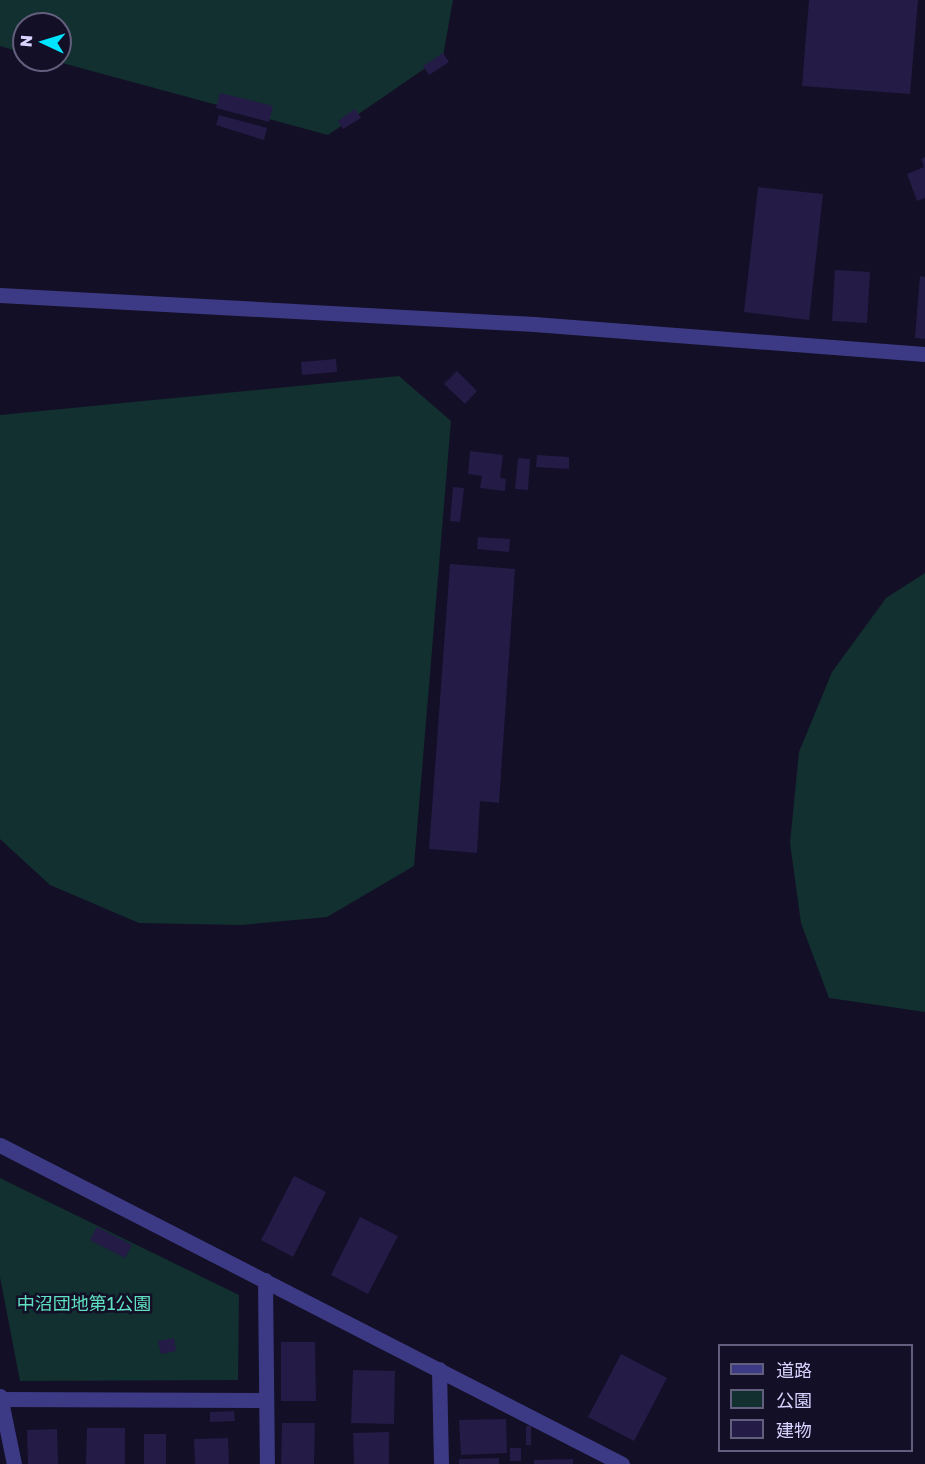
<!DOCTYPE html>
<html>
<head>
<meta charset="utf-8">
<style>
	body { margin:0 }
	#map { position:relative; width:925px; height:1464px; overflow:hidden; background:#130f26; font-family:"Golos Text","Noto Sans JP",sans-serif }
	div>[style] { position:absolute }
	.green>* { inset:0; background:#12302f }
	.building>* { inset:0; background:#241b47 }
	.minor>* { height:15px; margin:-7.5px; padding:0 7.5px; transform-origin:7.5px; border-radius:7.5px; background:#3d3a85 }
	span { translate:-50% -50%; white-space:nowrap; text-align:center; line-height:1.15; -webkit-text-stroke:5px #130f26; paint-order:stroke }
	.park-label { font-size:18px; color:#5fe0c0 }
	.legend { position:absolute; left:718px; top:1344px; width:195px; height:108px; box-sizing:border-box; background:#130f26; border:2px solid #625e7d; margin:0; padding:8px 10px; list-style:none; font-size:18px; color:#d9d4ff }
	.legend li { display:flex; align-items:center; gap:12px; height:30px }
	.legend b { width:30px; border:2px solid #625e7d }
	.north { position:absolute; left:12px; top:12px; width:60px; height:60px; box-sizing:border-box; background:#130f26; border:2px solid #625e7d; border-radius:50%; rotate:274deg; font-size:16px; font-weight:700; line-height:24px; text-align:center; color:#d9d4ff }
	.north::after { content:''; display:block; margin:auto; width:21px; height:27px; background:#00e5ff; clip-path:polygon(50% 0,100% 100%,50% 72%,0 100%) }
</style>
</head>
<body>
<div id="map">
	<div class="green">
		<i style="clip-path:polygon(0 0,453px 0,443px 56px,328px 135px,51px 60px,60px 60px,60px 24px,24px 24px,24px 53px,0 46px)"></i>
		<i style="clip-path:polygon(399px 376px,451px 421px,414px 866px,327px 917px,242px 925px,139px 923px,50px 885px,0 839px,0 415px)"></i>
		<i style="clip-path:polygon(925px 573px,925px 1012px,829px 998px,801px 923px,790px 843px,799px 752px,832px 672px,886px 598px)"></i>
		<i style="clip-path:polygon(0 1178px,239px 1295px,238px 1380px,20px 1381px,0 1277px)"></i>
	</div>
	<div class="building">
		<i style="clip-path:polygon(809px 0,918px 0,910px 94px,802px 86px)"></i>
		<i style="clip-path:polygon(443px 53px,449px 62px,429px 75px,423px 66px)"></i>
		<i style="clip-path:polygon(220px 93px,273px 106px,269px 122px,216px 108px)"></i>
		<i style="clip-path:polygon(355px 109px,361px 118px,343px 129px,338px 121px)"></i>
		<i style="clip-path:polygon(219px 115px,267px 128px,264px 140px,216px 125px)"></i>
		<i style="clip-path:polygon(925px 157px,925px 198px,917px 201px,907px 174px,924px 167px,921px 159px)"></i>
		<i style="clip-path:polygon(758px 187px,823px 194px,809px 320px,744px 312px)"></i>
		<i style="clip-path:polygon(835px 270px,870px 272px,867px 323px,832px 321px)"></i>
		<i style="clip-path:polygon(920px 276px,925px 277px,925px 339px,915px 338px)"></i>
		<i style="clip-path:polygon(336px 359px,337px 372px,302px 375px,301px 362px)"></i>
		<i style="clip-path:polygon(457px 371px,477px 391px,465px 404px,444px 384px)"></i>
		<i style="clip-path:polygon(470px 451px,503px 455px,500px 478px,506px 479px,505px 491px,480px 488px,482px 476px,468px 474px)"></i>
		<i style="clip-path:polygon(537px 455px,569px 457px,569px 469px,536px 467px)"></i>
		<i style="clip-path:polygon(518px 458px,530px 459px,528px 490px,515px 489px)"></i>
		<i style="clip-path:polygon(453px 487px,464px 488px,460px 522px,450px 521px)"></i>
		<i style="clip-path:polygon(478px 537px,510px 539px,509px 552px,477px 549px)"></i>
		<i style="clip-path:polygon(450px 564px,515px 569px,499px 803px,480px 801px,477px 853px,429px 849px)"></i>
		<i style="clip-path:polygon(294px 1176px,326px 1192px,293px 1257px,261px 1240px)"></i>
		<i style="clip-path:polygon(360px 1217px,398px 1236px,368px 1294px,331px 1275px)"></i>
		<i style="clip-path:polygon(97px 1227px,132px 1245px,125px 1258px,90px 1240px)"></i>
		<i style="clip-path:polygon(174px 1338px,176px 1351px,161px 1354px,158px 1341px)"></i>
		<i style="clip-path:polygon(281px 1342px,315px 1342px,316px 1401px,281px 1401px)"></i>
		<i style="clip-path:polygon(621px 1354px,667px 1378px,634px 1441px,588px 1417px)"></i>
		<i style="clip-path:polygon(353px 1370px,395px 1371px,394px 1424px,351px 1423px)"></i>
		<i style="clip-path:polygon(234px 1411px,235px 1421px,210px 1422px,210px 1412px)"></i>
		<i style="clip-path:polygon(506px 1419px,507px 1453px,461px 1455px,459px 1420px)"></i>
		<i style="clip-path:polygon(282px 1423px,315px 1423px,314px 1464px,281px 1464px)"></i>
		<i style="clip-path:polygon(526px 1426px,531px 1426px,531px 1445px,526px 1445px)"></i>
		<i style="clip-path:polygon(87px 1428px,125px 1428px,125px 1464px,86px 1464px)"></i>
		<i style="clip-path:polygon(57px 1429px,58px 1464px,28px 1464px,27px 1430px)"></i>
		<i style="clip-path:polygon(389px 1432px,389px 1464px,354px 1464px,353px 1433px)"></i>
		<i style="clip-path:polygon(144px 1434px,166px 1434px,166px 1464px,144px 1464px)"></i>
		<i style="clip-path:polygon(228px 1438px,229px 1464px,195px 1464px,194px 1439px)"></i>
		<i style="clip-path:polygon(510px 1448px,521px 1448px,521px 1461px,510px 1461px)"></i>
		<i style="clip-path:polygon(499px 1458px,499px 1464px,459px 1464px,459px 1459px)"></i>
		<i style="clip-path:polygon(573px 1459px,573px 1464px,534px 1464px,534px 1460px)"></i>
	</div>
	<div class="minor">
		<i style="left:0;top:295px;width:535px;rotate:3.11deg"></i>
		<i style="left:534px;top:324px;width:392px;rotate:4.4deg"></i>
		<i style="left:0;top:1145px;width:699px;rotate:27.15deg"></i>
		<i style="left:265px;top:1280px;width:184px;rotate:89.4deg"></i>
		<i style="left:439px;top:1369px;width:95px;rotate:88.8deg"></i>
		<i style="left:0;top:1396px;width:69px;rotate:78.4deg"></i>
		<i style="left:1px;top:1399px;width:265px;rotate:0.2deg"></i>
	</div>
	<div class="park-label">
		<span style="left:84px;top:1303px">中沼団地第1公園</span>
	</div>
	<ul class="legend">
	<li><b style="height:8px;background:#3d3a85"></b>道路</li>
	<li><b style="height:16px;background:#12302f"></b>公園</li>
	<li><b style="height:16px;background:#241b47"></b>建物</li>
	</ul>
	<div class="north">N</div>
</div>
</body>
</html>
